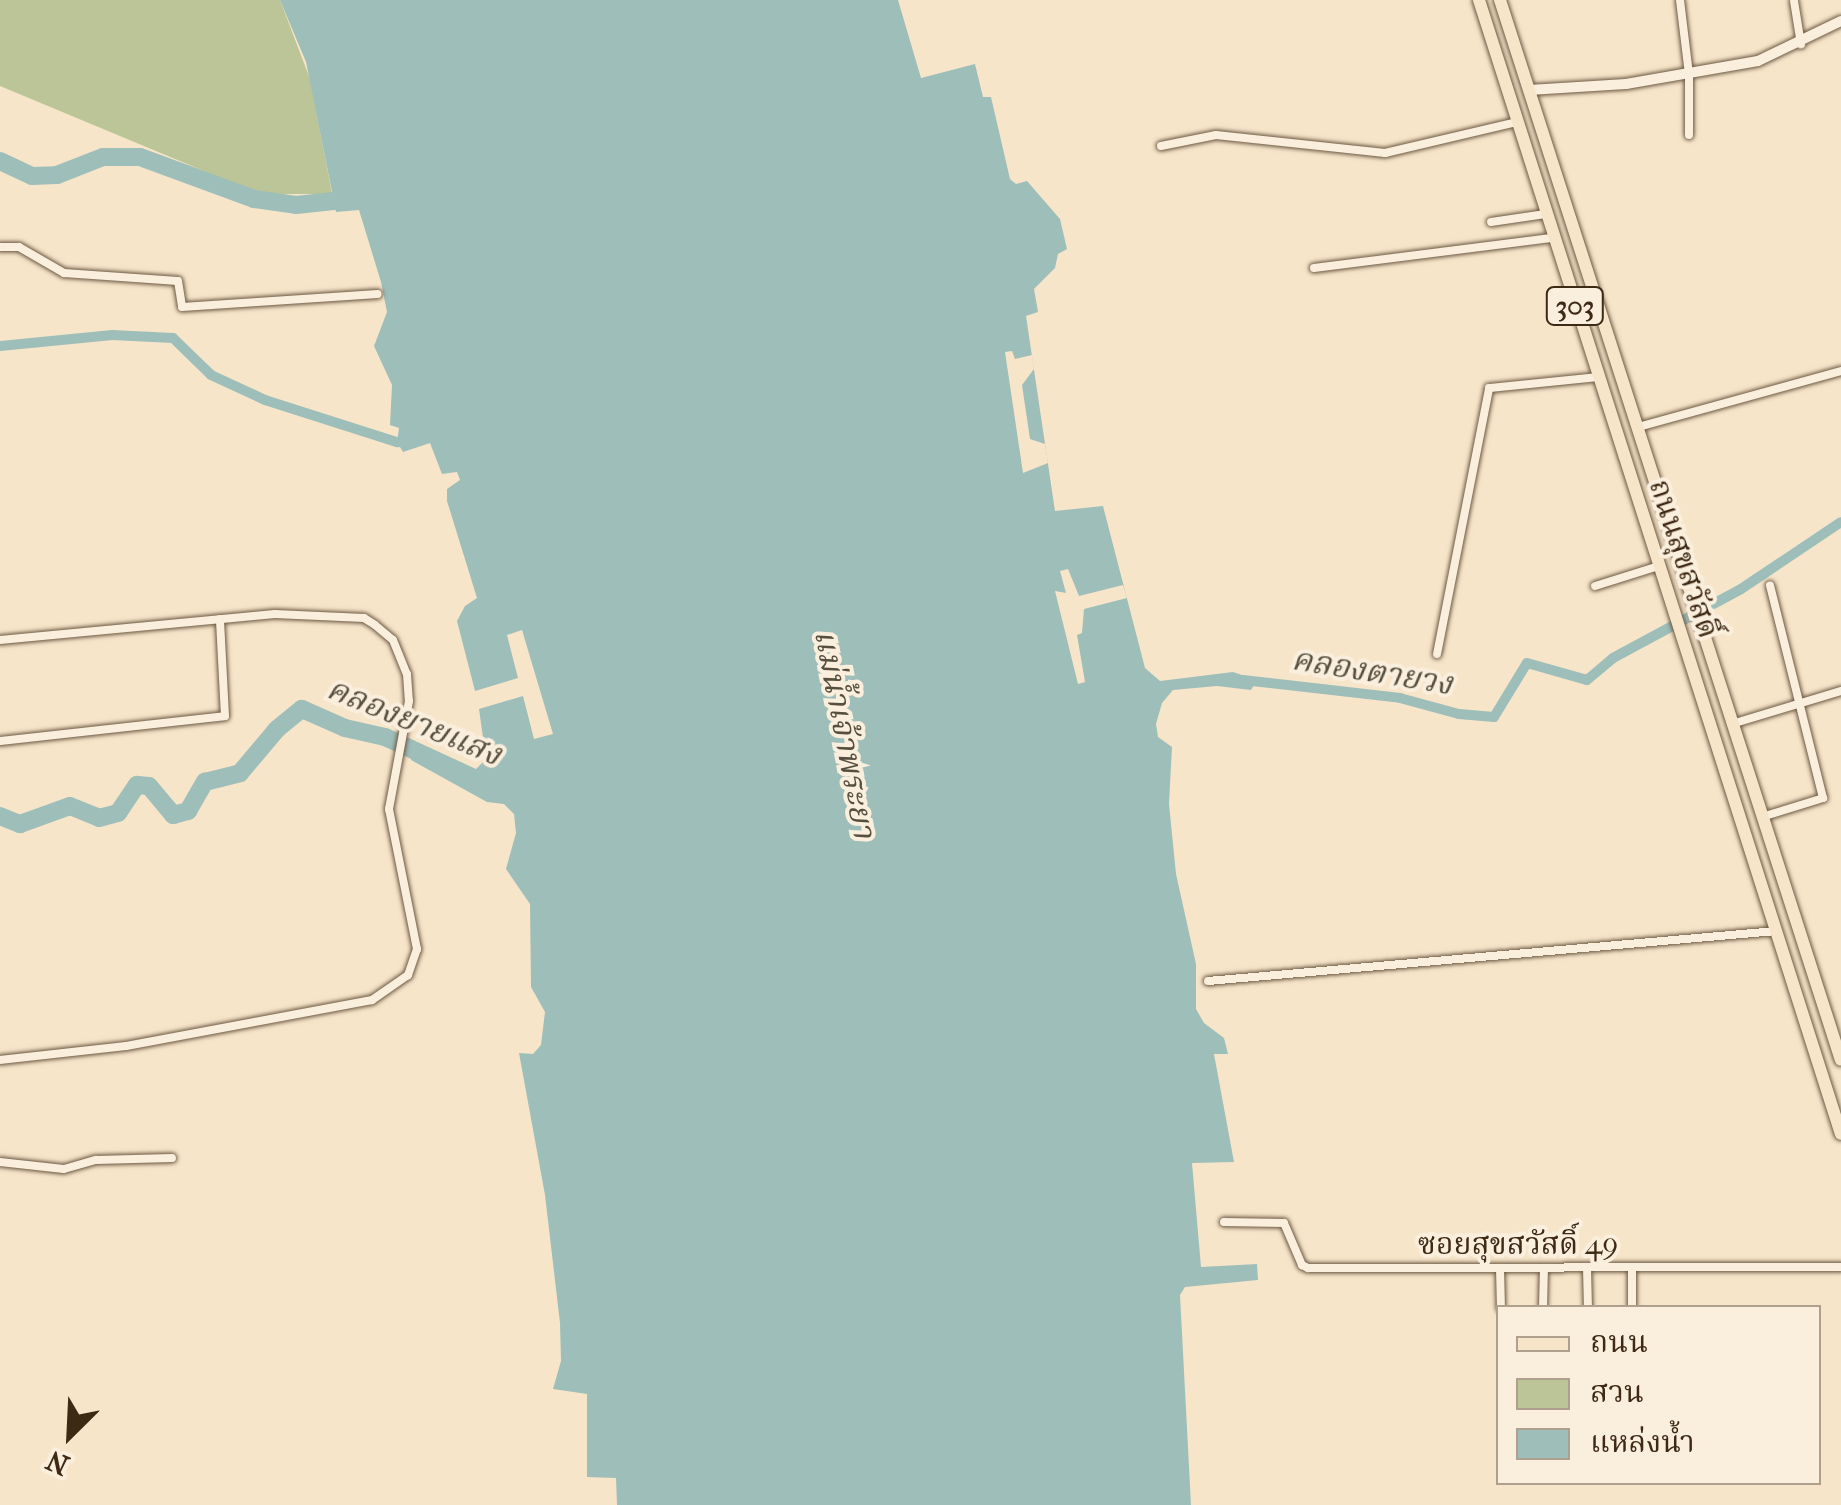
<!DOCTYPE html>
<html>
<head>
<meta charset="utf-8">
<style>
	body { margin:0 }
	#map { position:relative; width:1841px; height:1505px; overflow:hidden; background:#f7e5ca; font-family:"IM FELL French Canon","Noto Serif Thai",serif }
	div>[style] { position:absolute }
	.green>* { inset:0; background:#bcc597 }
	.water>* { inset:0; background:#9ebeba }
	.pier>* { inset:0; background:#f7e5ca }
	.canal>* { height:10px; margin:-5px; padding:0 5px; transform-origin:5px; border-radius:5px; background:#9ebeba }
	.river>* { height:18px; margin:-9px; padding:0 9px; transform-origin:9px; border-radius:9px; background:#9ebeba }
	.roads { filter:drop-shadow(0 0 2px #6c5942) drop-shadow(0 0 2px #6c5942) }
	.minor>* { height:8px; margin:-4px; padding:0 4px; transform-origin:4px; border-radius:4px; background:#faeedd }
	.tertiary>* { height:10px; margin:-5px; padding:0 5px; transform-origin:5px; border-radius:5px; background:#faeedd }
	.primary>* { height:12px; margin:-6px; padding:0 6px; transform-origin:6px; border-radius:6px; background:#f7e5ca }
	span { translate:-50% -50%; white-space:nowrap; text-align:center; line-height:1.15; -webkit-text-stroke:8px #faeedd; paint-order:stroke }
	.shield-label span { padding:2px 8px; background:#faeedd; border:2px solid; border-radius:8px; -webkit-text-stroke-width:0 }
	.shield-label { font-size:28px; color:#3e2a14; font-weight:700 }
	.street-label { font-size:30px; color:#3e2a14 }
	.water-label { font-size:32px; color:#564f3e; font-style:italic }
	.legend { position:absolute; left:1496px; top:1305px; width:325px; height:180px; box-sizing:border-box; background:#faeedd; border:2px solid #afa08d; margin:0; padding:12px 18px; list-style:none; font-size:30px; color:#3e2a14 }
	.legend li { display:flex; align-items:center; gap:20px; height:50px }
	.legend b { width:50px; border:2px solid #afa08d }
	.north { position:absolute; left:20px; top:1385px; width:100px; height:100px; -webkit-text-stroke:8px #faeedd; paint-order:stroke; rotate:204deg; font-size:28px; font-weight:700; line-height:40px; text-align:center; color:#3e2a14 }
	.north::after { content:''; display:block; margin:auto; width:35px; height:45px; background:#3e2a14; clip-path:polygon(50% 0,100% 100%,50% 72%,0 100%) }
</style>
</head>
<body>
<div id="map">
	<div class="green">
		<i style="clip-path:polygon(0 0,280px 0,310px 79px,332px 194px,259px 194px,0 86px)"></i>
	</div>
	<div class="water">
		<i style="clip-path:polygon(280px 0,898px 0,921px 78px,975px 64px,983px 97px,991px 97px,1010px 179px,1016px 184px,1027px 181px,1060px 219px,1067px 249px,1058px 254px,1055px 268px,1034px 289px,1038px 312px,1026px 316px,1055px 511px,1103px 506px,1145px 668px,1160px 681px,1233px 672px,1257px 680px,1251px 690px,1217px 686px,1173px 690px,1162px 703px,1156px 724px,1158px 737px,1172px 747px,1169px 804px,1176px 874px,1196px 964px,1196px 1009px,1204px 1023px,1224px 1038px,1228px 1054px,1214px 1054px,1234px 1162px,1192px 1163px,1201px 1267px,1257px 1264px,1258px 1280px,1185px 1287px,1180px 1295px,1191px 1505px,617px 1505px,616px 1478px,587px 1477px,587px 1394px,553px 1389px,561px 1361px,560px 1323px,545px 1195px,519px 1053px,533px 1054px,541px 1045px,545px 1012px,531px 987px,530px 904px,506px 869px,516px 833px,514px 814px,504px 804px,487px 802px,411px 760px,414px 749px,452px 768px,476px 769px,486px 759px,479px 709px,523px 696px,534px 739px,553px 734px,522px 630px,507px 635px,518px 678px,475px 691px,457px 621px,465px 606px,477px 598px,447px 501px,447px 489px,460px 480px,457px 472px,442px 474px,430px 443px,403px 452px,397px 442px,399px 428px,390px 425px,392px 385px,374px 346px,387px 312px,381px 282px,359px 210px,336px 212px,306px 62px)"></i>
	</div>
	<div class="pier">
		<i style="clip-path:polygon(1012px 351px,1015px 359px,1032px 355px,1034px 369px,1022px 385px,1030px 439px,1045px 444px,1048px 463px,1023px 473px,1005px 352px)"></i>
		<i style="clip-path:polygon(1068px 569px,1079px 596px,1123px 585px,1127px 598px,1084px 609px,1082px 633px,1077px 635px,1085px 682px,1078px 684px,1055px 591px,1066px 593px,1060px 571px)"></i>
	</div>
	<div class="canal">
		<i style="left:0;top:346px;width:113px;rotate:-5.6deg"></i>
		<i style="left:112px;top:335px;width:61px;rotate:2.8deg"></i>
		<i style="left:173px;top:338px;width:53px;rotate:44.2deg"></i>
		<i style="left:211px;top:375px;width:60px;rotate:24.8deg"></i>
		<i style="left:265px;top:400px;width:139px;rotate:17.7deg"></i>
		<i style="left:397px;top:442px;width:14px;rotate:-4deg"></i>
		<i style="left:1243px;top:680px;width:158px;rotate:6.5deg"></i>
		<i style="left:1400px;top:698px;width:61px;rotate:15.2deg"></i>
		<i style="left:1459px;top:714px;width:35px;rotate:5deg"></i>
		<i style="left:1494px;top:717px;width:63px;rotate:-58.6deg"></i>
		<i style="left:1527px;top:663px;width:62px;rotate:15.8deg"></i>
		<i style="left:1587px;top:680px;width:34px;rotate:-40deg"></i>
		<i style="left:1613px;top:658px;width:145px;rotate:-28.3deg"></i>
		<i style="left:1741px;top:589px;width:120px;rotate:-33.8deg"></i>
	</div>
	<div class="river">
		<i style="left:0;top:161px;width:35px;rotate:25deg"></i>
		<i style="left:32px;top:176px;width:25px;rotate:-2deg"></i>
		<i style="left:57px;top:175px;width:49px;rotate:-21.4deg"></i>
		<i style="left:103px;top:157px;width:37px"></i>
		<i style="left:140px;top:157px;width:121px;rotate:20.2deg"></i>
		<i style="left:254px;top:199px;width:42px;rotate:8.1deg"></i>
		<i style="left:296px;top:205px;width:57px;rotate:-6deg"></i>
		<i style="left:0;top:816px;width:22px;rotate:22deg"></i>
		<i style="left:20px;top:824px;width:53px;rotate:-19.8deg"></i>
		<i style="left:70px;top:806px;width:31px;rotate:22deg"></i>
		<i style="left:99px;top:818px;width:20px;rotate:-15deg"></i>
		<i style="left:118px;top:813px;width:34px;rotate:-56deg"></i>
		<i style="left:137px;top:785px;width:12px;rotate:5deg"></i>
		<i style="left:149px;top:786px;width:38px;rotate:50deg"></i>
		<i style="left:173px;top:815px;width:16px;rotate:-15deg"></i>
		<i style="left:188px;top:811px;width:34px;rotate:-60deg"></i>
		<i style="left:205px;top:782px;width:36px;rotate:-14deg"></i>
		<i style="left:240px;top:773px;width:57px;rotate:-49.9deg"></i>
		<i style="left:277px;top:729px;width:32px;rotate:-39deg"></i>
		<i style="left:302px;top:709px;width:47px;rotate:23.8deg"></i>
		<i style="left:345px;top:728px;width:41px;rotate:12.7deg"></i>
		<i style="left:385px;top:737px;width:96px;rotate:24.7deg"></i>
	</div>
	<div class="roads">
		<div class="minor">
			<i style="left:1680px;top:0;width:75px;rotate:83.1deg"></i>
			<i style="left:1689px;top:74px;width:61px;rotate:90deg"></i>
			<i style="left:1794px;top:1px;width:44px;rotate:80.8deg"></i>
			<i style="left:1161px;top:146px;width:56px;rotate:-11.3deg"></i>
			<i style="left:1216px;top:135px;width:170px;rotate:6.1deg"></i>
			<i style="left:1385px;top:153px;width:136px;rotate:-13.2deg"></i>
			<i style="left:1491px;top:222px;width:55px;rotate:-8.4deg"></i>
			<i style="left:0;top:247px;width:19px"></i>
			<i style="left:19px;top:247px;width:52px;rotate:30deg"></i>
			<i style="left:64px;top:273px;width:114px;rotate:4deg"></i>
			<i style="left:178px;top:281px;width:26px;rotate:81deg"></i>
			<i style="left:182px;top:307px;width:196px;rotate:-3.8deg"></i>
			<i style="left:1314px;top:268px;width:241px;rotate:-7.2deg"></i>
			<i style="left:1638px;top:427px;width:211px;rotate:-15.4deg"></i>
			<i style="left:1595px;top:586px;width:67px;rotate:-17.4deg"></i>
			<i style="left:0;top:640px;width:276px;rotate:-5.4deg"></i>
			<i style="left:275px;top:614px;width:89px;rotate:2.6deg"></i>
			<i style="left:364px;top:618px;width:13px;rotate:32deg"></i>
			<i style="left:375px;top:625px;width:23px;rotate:40deg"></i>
			<i style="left:393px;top:640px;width:37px;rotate:68deg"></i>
			<i style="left:407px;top:674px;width:27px;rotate:86deg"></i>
			<i style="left:409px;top:701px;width:110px;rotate:100.5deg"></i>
			<i style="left:389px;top:809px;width:143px;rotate:78.7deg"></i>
			<i style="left:417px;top:949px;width:28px;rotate:109deg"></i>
			<i style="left:408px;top:975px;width:44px;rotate:145.2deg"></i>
			<i style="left:372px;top:1000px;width:250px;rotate:169.4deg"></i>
			<i style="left:126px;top:1046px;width:127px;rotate:173.7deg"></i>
			<i style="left:1437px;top:654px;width:271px;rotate:-78.9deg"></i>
			<i style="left:1489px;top:388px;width:111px;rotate:-5.7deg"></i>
			<i style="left:1735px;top:723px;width:111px;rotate:-16.8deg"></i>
			<i style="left:0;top:741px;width:226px;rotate:-6.3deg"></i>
			<i style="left:225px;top:716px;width:97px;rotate:-93deg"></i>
			<i style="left:1765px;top:816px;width:61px;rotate:-17.2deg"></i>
			<i style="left:1823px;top:798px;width:219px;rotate:-104deg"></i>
			<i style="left:1208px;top:981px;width:570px;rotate:-5.03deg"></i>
			<i style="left:0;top:1162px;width:64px;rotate:6.2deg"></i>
			<i style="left:64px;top:1169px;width:33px;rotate:-16deg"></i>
			<i style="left:96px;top:1160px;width:76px;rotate:-1.5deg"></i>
			<i style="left:1224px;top:1222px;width:60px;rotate:1deg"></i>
			<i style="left:1284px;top:1223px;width:46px;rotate:66.8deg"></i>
			<i style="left:1302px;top:1265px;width:7px;rotate:27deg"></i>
			<i style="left:1308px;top:1268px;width:533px;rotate:-0.11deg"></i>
			<i style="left:1500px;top:1268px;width:40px;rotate:88.6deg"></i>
			<i style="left:1587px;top:1268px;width:40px;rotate:88.6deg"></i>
			<i style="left:1543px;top:1308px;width:40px;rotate:-88.6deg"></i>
			<i style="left:1632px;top:1308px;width:40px;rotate:-90deg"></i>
		</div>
		<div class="tertiary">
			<i style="left:1529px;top:90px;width:97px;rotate:-3.5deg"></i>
			<i style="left:1626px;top:84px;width:134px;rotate:-9.9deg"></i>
			<i style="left:1758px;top:61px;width:92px;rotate:-25.7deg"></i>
		</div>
		<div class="primary">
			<i style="left:1479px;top:0;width:1190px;rotate:72.3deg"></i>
			<i style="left:1500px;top:0;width:1113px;rotate:72.17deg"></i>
		</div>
	</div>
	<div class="shield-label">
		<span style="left:1575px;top:306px">303</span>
	</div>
	<div class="street-label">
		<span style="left:1683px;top:559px;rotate:72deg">ถนนสุขสวัสดิ์</span>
		<span style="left:1518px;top:1245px">ซอยสุขสวัสดิ์ 49</span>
	</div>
	<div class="water-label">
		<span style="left:1372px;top:672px;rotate:9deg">คลองตายวง</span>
		<span style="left:414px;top:722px;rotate:22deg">คลองยายแสง</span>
		<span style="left:844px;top:734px;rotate:79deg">แม่น้ำเจ้าพระยา</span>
	</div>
	<ul class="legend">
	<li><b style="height:12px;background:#f7e5ca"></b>ถนน</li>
	<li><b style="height:28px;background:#bcc597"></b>สวน</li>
	<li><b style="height:28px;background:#9ebeba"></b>แหล่งน้ำ</li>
	</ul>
	<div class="north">N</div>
</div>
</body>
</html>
